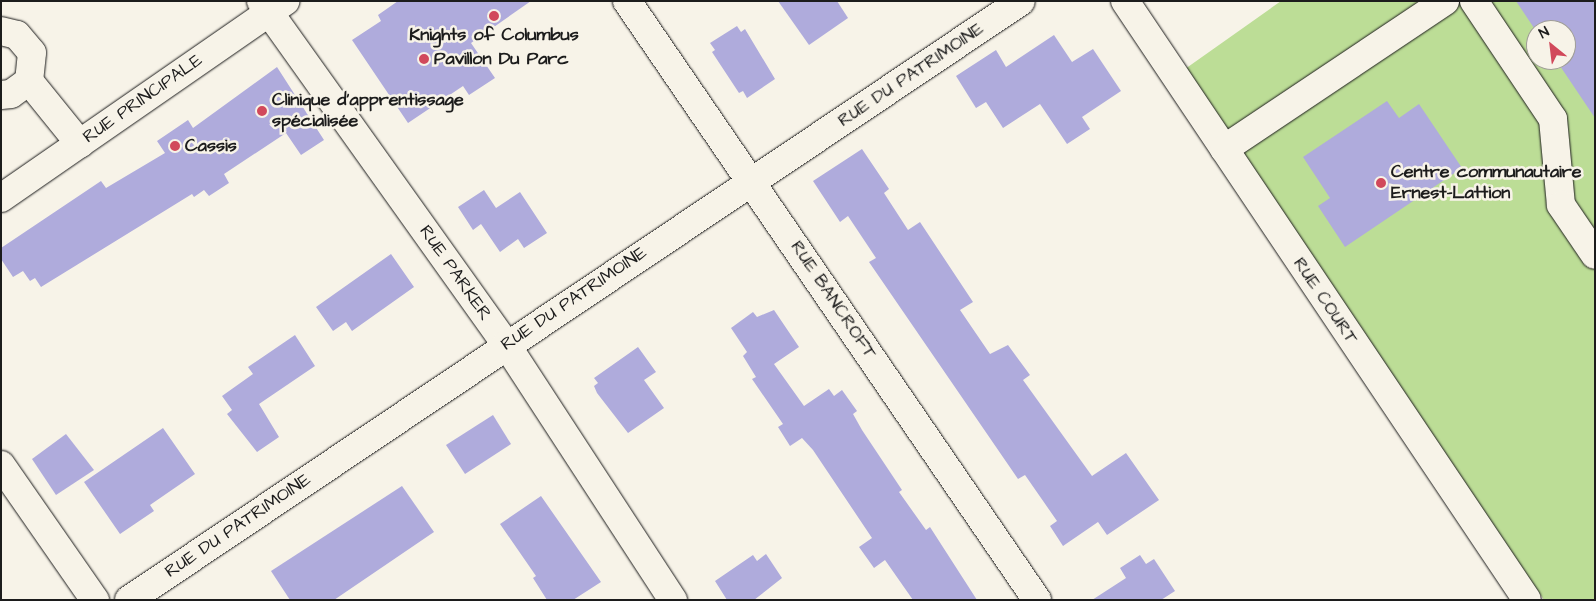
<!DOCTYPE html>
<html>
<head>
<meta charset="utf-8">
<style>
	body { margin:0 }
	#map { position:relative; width:1596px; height:601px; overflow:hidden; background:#f7f3e8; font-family:"Architects Daughter",sans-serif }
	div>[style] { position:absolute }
	.green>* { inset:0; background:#bcdd96 }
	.building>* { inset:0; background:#afabdc }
	.roads { filter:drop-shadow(0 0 1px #1c1c1c) drop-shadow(0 0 1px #1c1c1c) }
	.minor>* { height:28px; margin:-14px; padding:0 14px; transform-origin:14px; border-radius:14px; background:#f7f3e8 }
	.dots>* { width:14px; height:14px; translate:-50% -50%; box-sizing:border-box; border:2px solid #f7f3e8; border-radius:50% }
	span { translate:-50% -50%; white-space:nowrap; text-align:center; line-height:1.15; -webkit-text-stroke:5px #f7f3e8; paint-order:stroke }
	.poi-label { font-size:18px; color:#1c1c1c; font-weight:700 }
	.left { translate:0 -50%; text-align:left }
	.street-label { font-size:18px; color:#1c1c1c }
	.frame { position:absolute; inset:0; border:2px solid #1c1c1c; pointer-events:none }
	.north { position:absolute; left:1526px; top:20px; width:50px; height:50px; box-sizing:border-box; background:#f7f3e8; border:1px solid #9f9d96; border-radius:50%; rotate:331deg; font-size:14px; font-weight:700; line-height:20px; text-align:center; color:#1c1c1c }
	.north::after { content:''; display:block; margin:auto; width:18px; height:22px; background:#d1495b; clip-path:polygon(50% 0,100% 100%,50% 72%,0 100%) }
</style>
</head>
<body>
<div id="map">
	<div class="green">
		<i style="clip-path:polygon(evenodd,1281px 1px,1595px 1px,1595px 600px,1544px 600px,1185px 69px,1281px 1px,1536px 30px,1566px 30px,1566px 60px,1536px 60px,1536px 30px)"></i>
	</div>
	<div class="building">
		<i style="clip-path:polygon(398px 1px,531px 1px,471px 43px,495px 78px,469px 95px,463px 86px,408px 123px,352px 40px,381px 21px,378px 15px)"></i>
		<i style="clip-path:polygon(778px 1px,837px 1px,848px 18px,809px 45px)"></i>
		<i style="clip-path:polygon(1516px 1px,1595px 1px,1595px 118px,1556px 60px,1566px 60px,1566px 30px,1536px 31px)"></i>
		<i style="clip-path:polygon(737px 26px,741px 32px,745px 29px,775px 79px,747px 98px,743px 91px,739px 93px,712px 52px,715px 50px,710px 43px)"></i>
		<i style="clip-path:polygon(1054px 35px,1072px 62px,1093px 49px,1121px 91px,1082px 117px,1090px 129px,1067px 144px,1040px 104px,1003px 128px,986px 102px,976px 108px,956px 76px,996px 50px,1006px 67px)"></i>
		<i style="clip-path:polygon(277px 67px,324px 140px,301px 155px,286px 133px,224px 174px,229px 183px,209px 196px,204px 190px,194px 197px,192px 194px,41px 287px,35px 278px,30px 281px,23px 271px,13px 277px,1px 259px,1px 248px,101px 181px,106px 188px,165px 153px,157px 141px,188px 120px,193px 128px)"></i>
		<i style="clip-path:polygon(1387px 101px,1399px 118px,1419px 104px,1462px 168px,1345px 247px,1318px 206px,1330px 198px,1303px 157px)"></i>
		<i style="clip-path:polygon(862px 149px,889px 189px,884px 193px,908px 230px,920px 222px,973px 302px,960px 310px,990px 354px,1008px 345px,1030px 375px,1023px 380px,1092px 476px,1126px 453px,1159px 500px,1107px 535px,1098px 522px,1063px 546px,1050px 526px,1057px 521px,1025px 475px,1018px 479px,869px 262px,876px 258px,848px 216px,840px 222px,813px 181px)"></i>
		<i style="clip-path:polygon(484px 190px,496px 208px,520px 192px,547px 233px,524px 248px,518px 239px,500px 252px,481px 224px,473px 230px,458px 207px)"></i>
		<i style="clip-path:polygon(391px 254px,414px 287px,352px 331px,346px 322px,333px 331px,316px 307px)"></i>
		<i style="clip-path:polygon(774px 310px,799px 347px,774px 364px,804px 406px,829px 389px,834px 396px,842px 390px,857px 411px,853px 414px,862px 430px,902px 490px,899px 492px,926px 530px,930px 527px,977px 600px,913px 600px,885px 560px,874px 568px,859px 547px,872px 538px,813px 450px,802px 438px,790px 446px,778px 427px,783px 424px,752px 379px,756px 377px,743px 356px,747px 352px,731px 328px,753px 312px,757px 317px)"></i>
		<i style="clip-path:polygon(295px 335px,315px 366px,259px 404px,279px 437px,257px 452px,227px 414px,232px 410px,222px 396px,253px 374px,248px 367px)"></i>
		<i style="clip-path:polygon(638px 347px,656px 372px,644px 380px,664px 408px,628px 433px,597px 393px,594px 386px,598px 383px,594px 378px)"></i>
		<i style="clip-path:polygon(493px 415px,511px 444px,465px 474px,446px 445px)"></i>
		<i style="clip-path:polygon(163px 428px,195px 474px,150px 505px,154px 511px,120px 534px,84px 482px)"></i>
		<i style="clip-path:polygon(66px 434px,94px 470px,56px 495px,32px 459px)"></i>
		<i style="clip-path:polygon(402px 486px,434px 532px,334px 600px,290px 600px,271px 571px)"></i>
		<i style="clip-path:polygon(541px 496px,601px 582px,573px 600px,547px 600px,533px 578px,536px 576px,500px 524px)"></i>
		<i style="clip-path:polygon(766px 554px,782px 578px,754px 600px,727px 600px,715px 581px,753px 555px,757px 561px)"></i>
		<i style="clip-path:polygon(1140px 555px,1146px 564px,1154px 559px,1175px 591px,1161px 600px,1092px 600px,1126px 578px,1120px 568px)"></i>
	</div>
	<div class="roads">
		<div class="minor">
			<i style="left:261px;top:1px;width:422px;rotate:54.5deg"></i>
			<i style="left:506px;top:344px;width:306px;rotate:56.9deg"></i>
			<i style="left:627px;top:1px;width:726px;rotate:55.61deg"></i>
			<i style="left:1125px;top:1px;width:721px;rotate:56.13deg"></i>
			<i style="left:1474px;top:1px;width:142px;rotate:56.2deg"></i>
			<i style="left:1553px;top:119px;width:86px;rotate:84.7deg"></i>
			<i style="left:1561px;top:205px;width:60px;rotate:55.8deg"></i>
			<i style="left:1px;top:31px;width:16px;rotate:14deg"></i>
			<i style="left:17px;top:35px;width:23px;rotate:50deg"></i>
			<i style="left:32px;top:53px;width:28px;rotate:96deg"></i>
			<i style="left:1px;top:95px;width:10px;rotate:-6deg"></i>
			<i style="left:11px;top:94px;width:22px;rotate:-36deg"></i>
			<i style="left:29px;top:81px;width:81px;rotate:51deg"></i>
			<i style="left:1224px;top:149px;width:266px;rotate:-33.8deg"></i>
			<i style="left:1px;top:198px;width:346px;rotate:-34.7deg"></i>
			<i style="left:1px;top:465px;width:165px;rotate:55.2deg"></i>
			<i style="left:129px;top:600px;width:1074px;rotate:-33.88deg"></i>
		</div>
	</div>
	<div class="dots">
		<i style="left:494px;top:16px;background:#d1495b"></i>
		<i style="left:424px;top:59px;background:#d1495b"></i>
		<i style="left:262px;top:111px;background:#d1495b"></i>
		<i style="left:175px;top:146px;background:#d1495b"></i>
		<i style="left:1381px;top:183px;background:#d1495b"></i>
	</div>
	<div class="poi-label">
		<span style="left:494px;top:35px">Knights of Columbus</span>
		<span class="left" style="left:434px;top:59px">Pavillon Du Parc</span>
		<span class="left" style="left:272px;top:111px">Clinique d'apprentissage<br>spécialisée</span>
		<span class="left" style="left:185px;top:146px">Cassis</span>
		<span class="left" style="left:1391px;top:183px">Centre communautaire<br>Ernest-Lattion</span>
	</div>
	<div class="street-label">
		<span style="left:911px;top:75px;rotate:-34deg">RUE DU PATRIMOINE</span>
		<span style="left:143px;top:99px;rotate:-35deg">RUE PRINCIPALE</span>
		<span style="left:455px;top:273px;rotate:55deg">RUE PARKER</span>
		<span style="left:574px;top:299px;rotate:-34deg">RUE DU PATRIMOINE</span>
		<span style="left:833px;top:300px;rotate:56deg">RUE BANCROFT</span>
		<span style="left:1325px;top:301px;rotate:56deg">RUE COURT</span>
		<span style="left:238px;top:526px;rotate:-34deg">RUE DU PATRIMOINE</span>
	</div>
	<div class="frame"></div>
	<div class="north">N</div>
</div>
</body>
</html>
